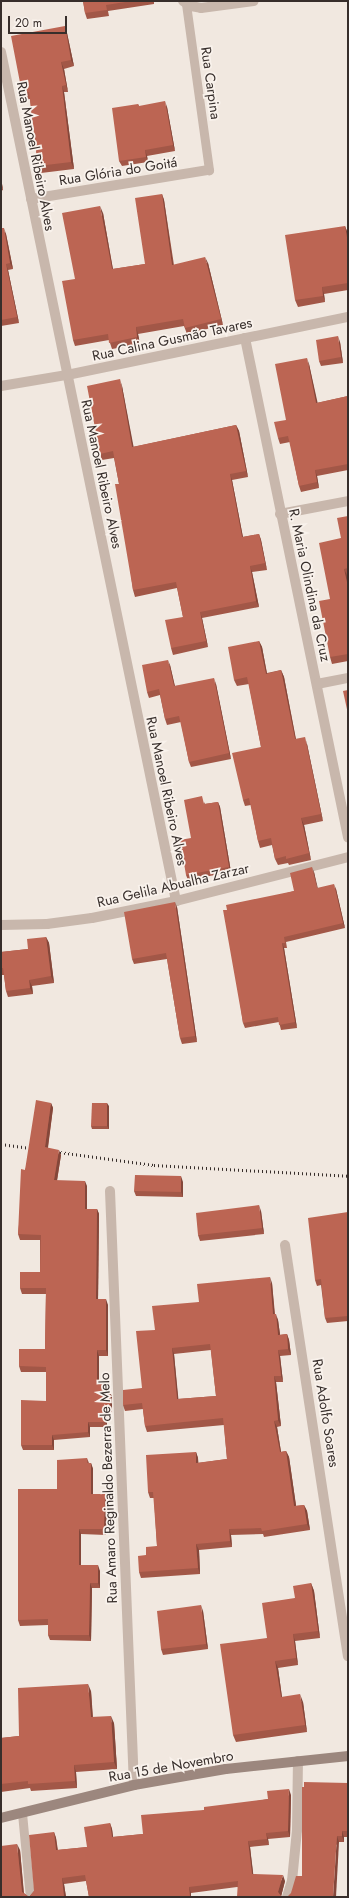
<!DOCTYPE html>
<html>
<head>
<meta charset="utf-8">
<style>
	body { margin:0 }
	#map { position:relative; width:349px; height:1898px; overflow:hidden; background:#f1e8e0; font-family:Jost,sans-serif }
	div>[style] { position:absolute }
	.lane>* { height:9px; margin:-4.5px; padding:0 4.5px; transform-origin:4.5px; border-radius:4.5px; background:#c8b7ac }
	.street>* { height:10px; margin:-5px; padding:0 5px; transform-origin:5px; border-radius:5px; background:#c8b7ac }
	.secondary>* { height:10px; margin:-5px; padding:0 5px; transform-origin:5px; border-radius:5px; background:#9c877e }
	.rail>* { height:3px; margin-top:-1.5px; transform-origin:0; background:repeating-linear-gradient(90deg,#372e2b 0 1px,transparent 0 4px) }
	.wall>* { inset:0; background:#a25747 }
	.shaded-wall>* { inset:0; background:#84473a }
	.building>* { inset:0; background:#bc6553 }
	span { translate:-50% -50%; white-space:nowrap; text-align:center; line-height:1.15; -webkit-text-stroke:3.5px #f9f2ec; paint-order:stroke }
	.street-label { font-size:14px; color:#372e2b }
	.frame { position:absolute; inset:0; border:2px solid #372e2b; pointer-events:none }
	.scale { position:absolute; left:8px; top:16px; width:59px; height:18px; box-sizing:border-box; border:2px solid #372e2b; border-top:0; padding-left:5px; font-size:12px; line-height:14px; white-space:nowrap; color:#372e2b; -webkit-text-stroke:3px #f9f2ec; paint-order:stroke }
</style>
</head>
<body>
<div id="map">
	<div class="lane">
		<i style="left:186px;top:4px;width:168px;rotate:82.1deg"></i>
		<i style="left:22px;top:1813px;width:84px;rotate:84.6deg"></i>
	</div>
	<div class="street">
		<i style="left:183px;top:1px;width:9px;rotate:32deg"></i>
		<i style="left:191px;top:6px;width:10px;rotate:11deg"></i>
		<i style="left:201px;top:8px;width:53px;rotate:-7.5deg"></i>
		<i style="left:1px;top:52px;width:867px;rotate:78.35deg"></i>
		<i style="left:31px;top:199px;width:180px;rotate:-9.3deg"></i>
		<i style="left:245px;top:338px;width:510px;rotate:78.34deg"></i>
		<i style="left:1px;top:386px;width:67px;rotate:-9.5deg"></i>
		<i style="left:67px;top:375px;width:287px;rotate:-11.7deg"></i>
		<i style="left:280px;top:514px;width:69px;rotate:-10.8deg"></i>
		<i style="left:317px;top:684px;width:32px;rotate:-11deg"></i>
		<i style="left:1px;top:925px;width:46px;rotate:-1.2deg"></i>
		<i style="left:47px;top:924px;width:45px;rotate:-7.6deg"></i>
		<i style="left:92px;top:918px;width:86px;rotate:-11.4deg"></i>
		<i style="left:176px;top:901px;width:178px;rotate:-14.3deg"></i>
		<i style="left:110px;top:1191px;width:594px;rotate:87.69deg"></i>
		<i style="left:285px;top:1245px;width:416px;rotate:81.3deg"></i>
		<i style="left:287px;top:1897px;width:17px;rotate:-73deg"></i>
		<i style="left:292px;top:1881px;width:51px;rotate:-84.4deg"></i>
		<i style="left:297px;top:1830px;width:69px;rotate:-89.2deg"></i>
	</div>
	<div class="secondary">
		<i style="left:1px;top:1818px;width:137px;rotate:-13.9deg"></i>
		<i style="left:134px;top:1785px;width:93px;rotate:-9.9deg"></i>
		<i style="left:226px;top:1769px;width:123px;rotate:-6.1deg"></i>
	</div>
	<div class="rail">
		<i style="left:1px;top:1144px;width:154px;rotate:7.8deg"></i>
		<i style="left:154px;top:1165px;width:194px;rotate:3.2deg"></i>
	</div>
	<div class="wall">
		<i style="clip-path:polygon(83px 1px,154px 1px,154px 4px,108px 11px,109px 16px,87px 19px,85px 13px)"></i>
		<i style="clip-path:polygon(67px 33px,74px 66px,64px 69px,68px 92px,64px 92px,74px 169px,41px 173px,38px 166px,30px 99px,25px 100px,22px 93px)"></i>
		<i style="clip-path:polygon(138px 104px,139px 106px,167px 107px,175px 151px,147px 156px,148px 162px,122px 166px,119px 161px)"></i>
		<i style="clip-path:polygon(1px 178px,3px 190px,1px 191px)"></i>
		<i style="clip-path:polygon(162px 194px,164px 200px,174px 265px,208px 263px,223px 325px,187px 334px,184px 326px,138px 334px,140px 344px,112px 349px,109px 340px,75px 346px,73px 340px,75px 279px,103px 213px,113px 269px,145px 264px)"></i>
		<i style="clip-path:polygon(345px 226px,348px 234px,348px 290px,324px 294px,325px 302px,298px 307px,295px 300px)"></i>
		<i style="clip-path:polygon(1px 228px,6px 234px,13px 269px,8px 270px,19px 323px,1px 326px)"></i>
		<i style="clip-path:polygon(340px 342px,343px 363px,321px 366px,319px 361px)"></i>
		<i style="clip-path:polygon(309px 364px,317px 403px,348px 396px,348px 470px,317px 476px,319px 488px,301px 492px,299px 486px,290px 442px,280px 444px,278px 438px,286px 420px)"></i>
		<i style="clip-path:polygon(122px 386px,133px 447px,236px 425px,239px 431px,248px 477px,232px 480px,243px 537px,259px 534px,261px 540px,267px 570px,252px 572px,259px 607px,202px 618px,208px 647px,173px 655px,171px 648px,183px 617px,177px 588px,135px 597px,133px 590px,119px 484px,114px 458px,102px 460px,100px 454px)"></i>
		<i style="clip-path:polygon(348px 516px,348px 575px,347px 575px,348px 582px,348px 661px,332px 664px,330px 657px,330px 599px,341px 538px)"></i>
		<i style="clip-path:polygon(259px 641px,262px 647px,267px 673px,281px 670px,284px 677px,296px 739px,307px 744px,323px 821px,304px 825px,311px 860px,289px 865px,288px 863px,278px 865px,275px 859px,272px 845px,260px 848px,258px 841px,251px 805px,245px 806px,243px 800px,261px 747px,249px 684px,237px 686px,234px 680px)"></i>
		<i style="clip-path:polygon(170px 665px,175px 686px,216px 684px,231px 759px,191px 767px,189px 762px,181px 722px,167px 725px,165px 719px,160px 695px,149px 698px,147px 692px)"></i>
		<i style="clip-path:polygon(204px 802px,205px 804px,218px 802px,220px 807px,231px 872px,188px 880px,186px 875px)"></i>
		<i style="clip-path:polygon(314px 872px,317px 888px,336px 889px,345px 928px,286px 942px,287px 948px,284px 948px,297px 1028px,281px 1030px,279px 1022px,245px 1028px,243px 1023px,227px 910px,294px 891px)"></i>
		<i style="clip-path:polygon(177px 907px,197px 1042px,182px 1044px,180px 1038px,167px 959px,134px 964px,132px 959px)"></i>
		<i style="clip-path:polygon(46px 937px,49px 943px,54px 983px,32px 986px,33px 994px,8px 997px,6px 991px,4px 975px,1px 975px,1px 952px,28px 949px)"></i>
		<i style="clip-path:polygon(51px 1103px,53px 1108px,48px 1148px,61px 1155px,57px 1181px,87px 1186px,87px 1209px,97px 1209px,99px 1214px,98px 1299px,108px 1305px,108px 1356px,99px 1356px,99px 1382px,107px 1388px,107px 1392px,110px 1392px,112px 1397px,112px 1412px,107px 1413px,107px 1427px,90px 1427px,90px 1437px,54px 1440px,54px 1450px,23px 1450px,21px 1445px,46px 1401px,46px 1372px,21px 1372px,19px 1366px,45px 1349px,46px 1294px,22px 1294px,20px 1288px,40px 1272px,40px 1240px,20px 1240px,18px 1234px,25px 1170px)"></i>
		<i style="clip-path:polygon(109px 1106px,109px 1129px,92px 1129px,91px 1126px)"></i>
		<i style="clip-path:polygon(183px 1182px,183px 1197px,136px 1196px,134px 1191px)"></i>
		<i style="clip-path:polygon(261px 1211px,264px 1234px,200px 1241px,198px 1235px)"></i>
		<i style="clip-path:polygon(348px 1212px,348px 1321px,327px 1323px,325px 1318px,321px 1285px,317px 1286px,315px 1280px)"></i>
		<i style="clip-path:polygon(evenodd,272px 1283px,275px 1314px,278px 1320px,280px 1335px,287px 1334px,289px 1340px,291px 1355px,280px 1356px,283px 1382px,276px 1382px,281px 1426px,277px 1427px,281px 1452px,286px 1451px,289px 1457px,296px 1506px,304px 1505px,307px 1511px,310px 1530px,264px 1537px,263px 1534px,231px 1535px,232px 1547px,199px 1550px,200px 1574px,141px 1578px,139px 1572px,146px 1555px,157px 1546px,154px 1498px,150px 1498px,148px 1492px,196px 1452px,198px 1458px,198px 1463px,227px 1459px,224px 1425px,147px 1432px,145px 1426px,143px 1409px,125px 1411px,123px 1405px,142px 1388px,155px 1330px,199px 1302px,272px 1283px,211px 1350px,216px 1396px,178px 1399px,174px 1354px,211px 1350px)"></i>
		<i style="clip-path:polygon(87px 1458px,89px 1463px,91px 1463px,93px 1469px,93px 1494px,105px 1494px,107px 1500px,106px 1535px,81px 1534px,81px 1565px,100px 1571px,100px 1588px,92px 1588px,91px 1641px,50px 1640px,48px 1635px,48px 1625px,20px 1626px,18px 1620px,57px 1489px)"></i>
		<i style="clip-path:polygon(311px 1583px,314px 1591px,320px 1638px,295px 1641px,298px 1665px,278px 1668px,282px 1697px,303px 1702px,307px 1732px,236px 1742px,233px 1735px,267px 1638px,295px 1598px)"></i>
		<i style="clip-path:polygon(203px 1611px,208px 1649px,163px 1655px,161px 1649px)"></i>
		<i style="clip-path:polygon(91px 1691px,93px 1717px,114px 1723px,117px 1769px,76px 1772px,77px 1788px,31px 1791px,30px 1788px,1px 1792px,1px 1738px,19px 1736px)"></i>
		<i style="clip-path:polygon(348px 1783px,348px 1837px,344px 1837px,344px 1842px,339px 1842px,291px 1893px,302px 1876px)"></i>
		<i style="clip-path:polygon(291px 1795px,290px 1837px,268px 1839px,269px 1845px,250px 1847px,253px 1874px,285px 1881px,281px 1896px,237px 1887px,191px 1893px,191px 1897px,89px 1897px,86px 1881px,64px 1884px,66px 1897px,1px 1897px,20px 1850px,24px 1893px,29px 1897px,34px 1891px,54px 1832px,56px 1838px,58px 1850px,87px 1847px,110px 1823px,112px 1829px,113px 1837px,143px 1834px,204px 1810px)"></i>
	</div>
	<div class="shaded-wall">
		<i style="clip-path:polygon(65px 26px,67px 33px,74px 66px,71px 60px)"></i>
		<i style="clip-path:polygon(61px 62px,64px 69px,68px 92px,66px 85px)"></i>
		<i style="clip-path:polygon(62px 86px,64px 92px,74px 169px,71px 162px)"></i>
		<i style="clip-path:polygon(165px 101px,167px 107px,175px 151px,173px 145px)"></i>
		<i style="clip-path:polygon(145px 150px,147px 156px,148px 162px,146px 157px)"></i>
		<i style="clip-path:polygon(1px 178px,3px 190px,1px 184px)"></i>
		<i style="clip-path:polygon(162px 194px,164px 200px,174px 271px,172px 265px)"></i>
		<i style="clip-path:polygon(100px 206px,103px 213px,114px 276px,112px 269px)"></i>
		<i style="clip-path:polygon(345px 226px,348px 234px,348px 243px)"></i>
		<i style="clip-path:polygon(4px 228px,6px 234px,13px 269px,10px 263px)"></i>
		<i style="clip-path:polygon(205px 257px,208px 263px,223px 325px,221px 319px)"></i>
		<i style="clip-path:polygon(6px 264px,8px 270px,19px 323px,17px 317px)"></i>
		<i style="clip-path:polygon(322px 287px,324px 294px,325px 302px,323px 296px)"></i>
		<i style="clip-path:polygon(136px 327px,138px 334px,140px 344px,137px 337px)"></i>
		<i style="clip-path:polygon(338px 336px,340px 342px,343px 363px,341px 357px)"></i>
		<i style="clip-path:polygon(307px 358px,309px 364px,319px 409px,316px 403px)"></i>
		<i style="clip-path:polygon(120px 379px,122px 386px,135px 454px,132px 447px)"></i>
		<i style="clip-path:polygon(236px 425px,239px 431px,248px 477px,246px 471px)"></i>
		<i style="clip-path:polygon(315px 470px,317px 476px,319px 488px,317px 482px)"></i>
		<i style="clip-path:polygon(230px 474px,232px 480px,244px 543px,242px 537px)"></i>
		<i style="clip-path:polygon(259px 534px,261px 540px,267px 570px,265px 563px)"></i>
		<i style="clip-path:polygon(250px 566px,252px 572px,259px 607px,256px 601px)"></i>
		<i style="clip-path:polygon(344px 569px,347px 575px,348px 582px,348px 587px)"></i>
		<i style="clip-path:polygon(200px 612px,202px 618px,208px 647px,206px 641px)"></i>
		<i style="clip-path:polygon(259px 641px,262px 647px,268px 680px,266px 674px)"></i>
		<i style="clip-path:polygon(168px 660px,170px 665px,176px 692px,174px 686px)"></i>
		<i style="clip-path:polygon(281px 670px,284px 677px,297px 746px,295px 739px)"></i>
		<i style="clip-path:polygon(214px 678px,216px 684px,231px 759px,229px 753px)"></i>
		<i style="clip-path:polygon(305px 737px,307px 744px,323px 821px,321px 814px)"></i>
		<i style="clip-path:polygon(218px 802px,220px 807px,231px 872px,229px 867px)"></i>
		<i style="clip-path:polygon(301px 818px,304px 825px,311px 860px,309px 853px)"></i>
		<i style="clip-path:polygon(312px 867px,314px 872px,319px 893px,317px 888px)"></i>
		<i style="clip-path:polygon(334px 884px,336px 889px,345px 928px,343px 923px)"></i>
		<i style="clip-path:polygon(175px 902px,177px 907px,197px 1042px,195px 1036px)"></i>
		<i style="clip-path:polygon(46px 937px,49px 943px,54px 983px,51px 976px)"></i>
		<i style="clip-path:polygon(282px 943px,284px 948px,297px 1028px,295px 1022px)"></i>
		<i style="clip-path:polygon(29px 980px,32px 986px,33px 994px,30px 988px)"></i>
		<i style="clip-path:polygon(51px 1103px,53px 1108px,47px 1153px,45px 1147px)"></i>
		<i style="clip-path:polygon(107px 1103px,109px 1106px,109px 1129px,107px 1126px)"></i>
		<i style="clip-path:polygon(59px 1150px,61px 1155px,56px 1186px,54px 1180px)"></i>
		<i style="clip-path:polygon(181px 1176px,183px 1182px,183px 1197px,181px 1192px)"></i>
		<i style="clip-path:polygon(85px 1181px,87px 1186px,87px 1214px,85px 1209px)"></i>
		<i style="clip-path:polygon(259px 1205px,261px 1211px,264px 1234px,262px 1228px)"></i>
		<i style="clip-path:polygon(97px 1209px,99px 1214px,98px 1304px,96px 1299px)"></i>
		<i style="clip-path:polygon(270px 1277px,272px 1283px,275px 1320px,273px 1314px)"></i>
		<i style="clip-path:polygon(106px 1299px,108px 1305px,108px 1356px,106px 1350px)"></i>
		<i style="clip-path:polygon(276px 1314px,278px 1320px,281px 1341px,278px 1335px)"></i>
		<i style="clip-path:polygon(287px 1334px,289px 1340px,291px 1355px,288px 1349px)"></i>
		<i style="clip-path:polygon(172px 1348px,174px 1354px,179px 1405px,177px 1399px)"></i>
		<i style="clip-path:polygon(97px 1350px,99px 1356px,99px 1387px,97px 1382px)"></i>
		<i style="clip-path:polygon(278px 1350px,280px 1356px,283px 1382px,281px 1376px)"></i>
		<i style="clip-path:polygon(274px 1376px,276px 1382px,281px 1426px,278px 1420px)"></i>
		<i style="clip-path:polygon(105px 1382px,107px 1388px,107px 1398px,105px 1392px)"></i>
		<i style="clip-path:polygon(110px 1392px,112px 1397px,112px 1412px,110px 1407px)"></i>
		<i style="clip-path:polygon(105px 1407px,107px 1413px,107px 1427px,105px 1422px)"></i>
		<i style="clip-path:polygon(274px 1421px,277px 1427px,282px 1458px,280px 1452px)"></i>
		<i style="clip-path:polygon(88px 1422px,90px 1427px,90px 1437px,88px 1432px)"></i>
		<i style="clip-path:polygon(52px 1435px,54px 1440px,54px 1450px,52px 1445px)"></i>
		<i style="clip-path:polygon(286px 1451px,289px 1457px,297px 1512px,294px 1506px)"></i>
		<i style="clip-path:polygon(196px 1452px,198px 1458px,199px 1469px,196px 1463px)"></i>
		<i style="clip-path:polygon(91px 1463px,93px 1469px,93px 1500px,91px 1494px)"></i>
		<i style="clip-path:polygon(105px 1494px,107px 1500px,106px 1535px,104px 1529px)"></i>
		<i style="clip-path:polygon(304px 1505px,307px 1511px,310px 1530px,307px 1524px)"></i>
		<i style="clip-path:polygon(79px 1529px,81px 1534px,81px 1570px,79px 1565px)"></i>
		<i style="clip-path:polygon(229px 1529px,231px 1535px,232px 1547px,230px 1541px)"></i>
		<i style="clip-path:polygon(196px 1544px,199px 1550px,200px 1574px,198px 1568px)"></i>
		<i style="clip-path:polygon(98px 1565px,100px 1571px,100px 1588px,98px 1583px)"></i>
		<i style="clip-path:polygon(90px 1583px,92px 1588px,91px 1641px,89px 1635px)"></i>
		<i style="clip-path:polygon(311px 1583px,314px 1591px,320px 1638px,318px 1631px)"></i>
		<i style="clip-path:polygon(201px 1605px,203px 1611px,208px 1649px,206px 1644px)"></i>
		<i style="clip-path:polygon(293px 1634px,295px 1641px,298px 1665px,296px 1658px)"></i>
		<i style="clip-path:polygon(275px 1661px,278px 1668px,283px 1705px,281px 1697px)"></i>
		<i style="clip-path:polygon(88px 1684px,91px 1691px,93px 1724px,91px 1717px)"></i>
		<i style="clip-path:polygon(300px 1694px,303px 1702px,307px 1732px,305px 1725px)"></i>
		<i style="clip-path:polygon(111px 1716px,114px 1723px,117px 1769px,114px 1762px)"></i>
		<i style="clip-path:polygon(74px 1765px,76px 1772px,77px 1788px,75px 1781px)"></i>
		<i style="clip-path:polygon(289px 1789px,291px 1795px,290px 1837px,288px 1831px)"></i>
		<i style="clip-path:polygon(110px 1823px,112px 1829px,114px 1843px,112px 1837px)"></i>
		<i style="clip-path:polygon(342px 1831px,344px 1837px,344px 1842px,342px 1836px)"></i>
		<i style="clip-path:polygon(54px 1832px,56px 1838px,58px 1856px,56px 1850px)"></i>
		<i style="clip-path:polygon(266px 1833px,268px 1839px,269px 1845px,267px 1839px)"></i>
		<i style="clip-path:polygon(337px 1836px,339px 1842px,336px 1897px,333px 1897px)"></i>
		<i style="clip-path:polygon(248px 1841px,250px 1847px,254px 1880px,252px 1874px)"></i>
		<i style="clip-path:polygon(17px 1844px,20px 1850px,24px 1897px,22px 1892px)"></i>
		<i style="clip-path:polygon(283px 1875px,285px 1881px,281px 1897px,278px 1892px)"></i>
		<i style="clip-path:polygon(62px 1878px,64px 1884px,66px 1897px,64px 1897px)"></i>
		<i style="clip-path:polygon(189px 1887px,191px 1893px,191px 1897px,190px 1897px)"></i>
	</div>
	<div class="building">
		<i style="clip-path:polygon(83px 1px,132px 1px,106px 5px,107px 10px,85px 13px)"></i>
		<i style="clip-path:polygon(65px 26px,71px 60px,61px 62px,66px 85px,62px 86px,71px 162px,38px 166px,29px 92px,22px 93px,11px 36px)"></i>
		<i style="clip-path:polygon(165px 101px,173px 145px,145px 150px,146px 157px,119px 161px,112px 108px,138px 104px,139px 106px)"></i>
		<i style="clip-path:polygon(162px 194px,172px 265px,205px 257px,221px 319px,185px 328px,183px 319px,136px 327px,137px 337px,109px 343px,108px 334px,73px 340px,62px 281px,75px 279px,62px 213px,100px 206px,112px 269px,145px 264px,135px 198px)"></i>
		<i style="clip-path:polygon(345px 226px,348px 243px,348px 283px,322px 287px,323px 296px,295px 300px,285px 235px)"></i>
		<i style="clip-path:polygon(1px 228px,4px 228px,10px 263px,6px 264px,17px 317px,1px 320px)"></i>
		<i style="clip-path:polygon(338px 336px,341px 357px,319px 361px,316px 340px)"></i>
		<i style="clip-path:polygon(307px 358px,316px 403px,348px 396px,348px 464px,315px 470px,317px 482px,299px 486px,288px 436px,278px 438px,274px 422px,286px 420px,275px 364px)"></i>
		<i style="clip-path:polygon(120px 379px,132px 447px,236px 425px,246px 471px,230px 474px,242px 537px,259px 534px,265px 563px,250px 566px,256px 601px,200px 612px,206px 641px,171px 648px,165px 620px,183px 617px,176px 582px,133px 590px,115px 484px,119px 484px,113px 451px,100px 454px,87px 386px)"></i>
		<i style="clip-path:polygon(348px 516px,348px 568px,344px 569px,348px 587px,348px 654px,330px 657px,319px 601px,330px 599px,319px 543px,341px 538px,337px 518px)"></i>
		<i style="clip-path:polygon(259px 641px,266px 674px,281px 670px,295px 739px,305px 737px,321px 814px,301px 818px,309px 853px,286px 859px,286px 856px,275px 859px,271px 838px,258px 841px,249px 798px,243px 800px,232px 753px,261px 747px,247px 677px,234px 680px,228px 647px)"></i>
		<i style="clip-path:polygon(168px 660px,174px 686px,214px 678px,229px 753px,189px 762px,179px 716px,165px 719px,159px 689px,147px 692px,142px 665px)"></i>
		<i style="clip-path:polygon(348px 690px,348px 714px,343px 691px)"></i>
		<i style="clip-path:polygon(202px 796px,204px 804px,218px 802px,229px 867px,186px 875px,180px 840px,191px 838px,184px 800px)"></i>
		<i style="clip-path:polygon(312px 867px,317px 888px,334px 884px,343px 923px,284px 937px,285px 943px,282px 943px,295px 1022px,279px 1025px,278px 1017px,243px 1023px,223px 910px,227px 910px,226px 905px,294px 891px,290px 873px)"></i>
		<i style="clip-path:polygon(175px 902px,195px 1036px,180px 1038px,166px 953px,132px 959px,124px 912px)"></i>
		<i style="clip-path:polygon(46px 937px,51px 976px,29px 980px,30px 988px,6px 991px,3px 968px,1px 968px,1px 952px,28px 949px,27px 939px)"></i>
		<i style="clip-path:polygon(36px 1100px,51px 1103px,45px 1147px,59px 1150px,54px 1180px,85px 1181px,85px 1209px,97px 1209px,96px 1299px,106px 1299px,106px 1350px,97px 1350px,97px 1382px,105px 1382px,105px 1392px,110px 1392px,110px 1407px,105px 1407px,105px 1422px,88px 1422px,88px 1432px,52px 1435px,52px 1445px,21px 1445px,21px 1400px,46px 1401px,46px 1367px,19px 1366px,19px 1349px,45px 1349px,46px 1288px,20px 1288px,20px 1272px,40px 1272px,41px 1235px,18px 1234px,21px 1169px,25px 1170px)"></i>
		<i style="clip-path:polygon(92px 1103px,107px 1103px,107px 1126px,91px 1126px)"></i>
		<i style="clip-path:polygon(135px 1175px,181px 1176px,181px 1192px,134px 1191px)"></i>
		<i style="clip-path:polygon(259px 1205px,262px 1228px,198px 1235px,196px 1213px)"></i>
		<i style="clip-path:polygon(348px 1212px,348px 1316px,325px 1318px,321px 1279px,315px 1280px,308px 1218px)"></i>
		<i style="clip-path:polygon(evenodd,270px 1277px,273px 1314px,276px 1314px,278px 1335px,287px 1334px,288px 1349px,278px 1350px,281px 1376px,274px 1376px,278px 1420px,274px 1421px,280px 1452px,286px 1451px,294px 1506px,304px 1505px,307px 1524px,262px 1531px,261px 1528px,229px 1529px,230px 1541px,196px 1544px,198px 1568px,139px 1572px,138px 1556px,146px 1555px,146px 1547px,157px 1546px,153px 1492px,148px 1492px,146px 1455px,196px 1452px,196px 1463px,227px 1459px,223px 1418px,145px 1426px,142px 1403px,123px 1405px,123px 1390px,142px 1388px,136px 1331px,155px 1330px,152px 1306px,199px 1302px,197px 1284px,270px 1277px,210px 1344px,216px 1396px,177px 1399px,172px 1348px,210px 1344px)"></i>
		<i style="clip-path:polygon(87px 1458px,87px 1463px,91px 1463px,91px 1494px,105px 1494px,104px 1529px,79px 1529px,79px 1565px,98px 1565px,98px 1583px,90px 1583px,89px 1635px,48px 1635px,48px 1619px,18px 1620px,18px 1489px,57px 1489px,57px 1460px)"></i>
		<i style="clip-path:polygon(311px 1583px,318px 1631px,293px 1634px,296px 1658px,275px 1661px,281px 1697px,300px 1694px,305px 1725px,233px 1735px,220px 1644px,267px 1638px,262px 1603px,295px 1598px,293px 1586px)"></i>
		<i style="clip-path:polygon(201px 1605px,206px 1644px,161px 1649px,157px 1611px)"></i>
		<i style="clip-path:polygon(88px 1684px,91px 1717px,111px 1716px,114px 1762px,74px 1765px,75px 1781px,28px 1784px,28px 1781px,1px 1784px,1px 1738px,19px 1736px,18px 1688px)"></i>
		<i style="clip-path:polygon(304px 1782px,348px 1783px,348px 1831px,342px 1831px,342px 1836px,337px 1836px,333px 1897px,287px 1897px,291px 1893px,296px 1876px,302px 1876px,302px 1787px,304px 1787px)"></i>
		<i style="clip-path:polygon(289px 1789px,288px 1831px,266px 1833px,267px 1839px,248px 1841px,252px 1874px,283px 1875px,278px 1892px,282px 1897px,237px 1897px,238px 1881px,189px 1887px,190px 1897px,89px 1897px,85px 1875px,62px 1878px,64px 1897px,1px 1897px,1px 1846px,17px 1844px,22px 1892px,29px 1897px,34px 1891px,29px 1835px,54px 1832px,56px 1850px,87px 1847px,84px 1827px,110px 1823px,112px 1837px,143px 1834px,141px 1815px,204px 1810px,204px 1807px,268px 1799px,267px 1791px)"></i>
	</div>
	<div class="street-label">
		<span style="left:211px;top:83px;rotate:82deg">Rua Carpina</span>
		<span style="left:36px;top:156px;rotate:79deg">Rua Manoel Ribeiro Alves</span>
		<span style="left:118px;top:171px;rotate:-9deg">Rua Glória do Goitá</span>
		<span style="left:172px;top:339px;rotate:-12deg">Rua Calina Gusmão Tavares</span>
		<span style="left:102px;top:474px;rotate:78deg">Rua Manoel Ribeiro Alves</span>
		<span style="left:310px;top:585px;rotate:78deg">R. Maria Olindina da Cruz</span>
		<span style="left:167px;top:791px;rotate:78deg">Rua Manoel Ribeiro Alves</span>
		<span style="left:173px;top:885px;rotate:-13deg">Rua Gelila Abualha Zarzar</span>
		<span style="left:326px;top:1413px;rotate:81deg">Rua Adolfo Soares</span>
		<span style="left:108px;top:1488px;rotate:-92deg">Rua Amaro Reginaldo Bezerra de Melo</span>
		<span style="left:171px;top:1766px;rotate:-10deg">Rua 15 de Novembro</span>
	</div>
	<div class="frame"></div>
	<div class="scale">20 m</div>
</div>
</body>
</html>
